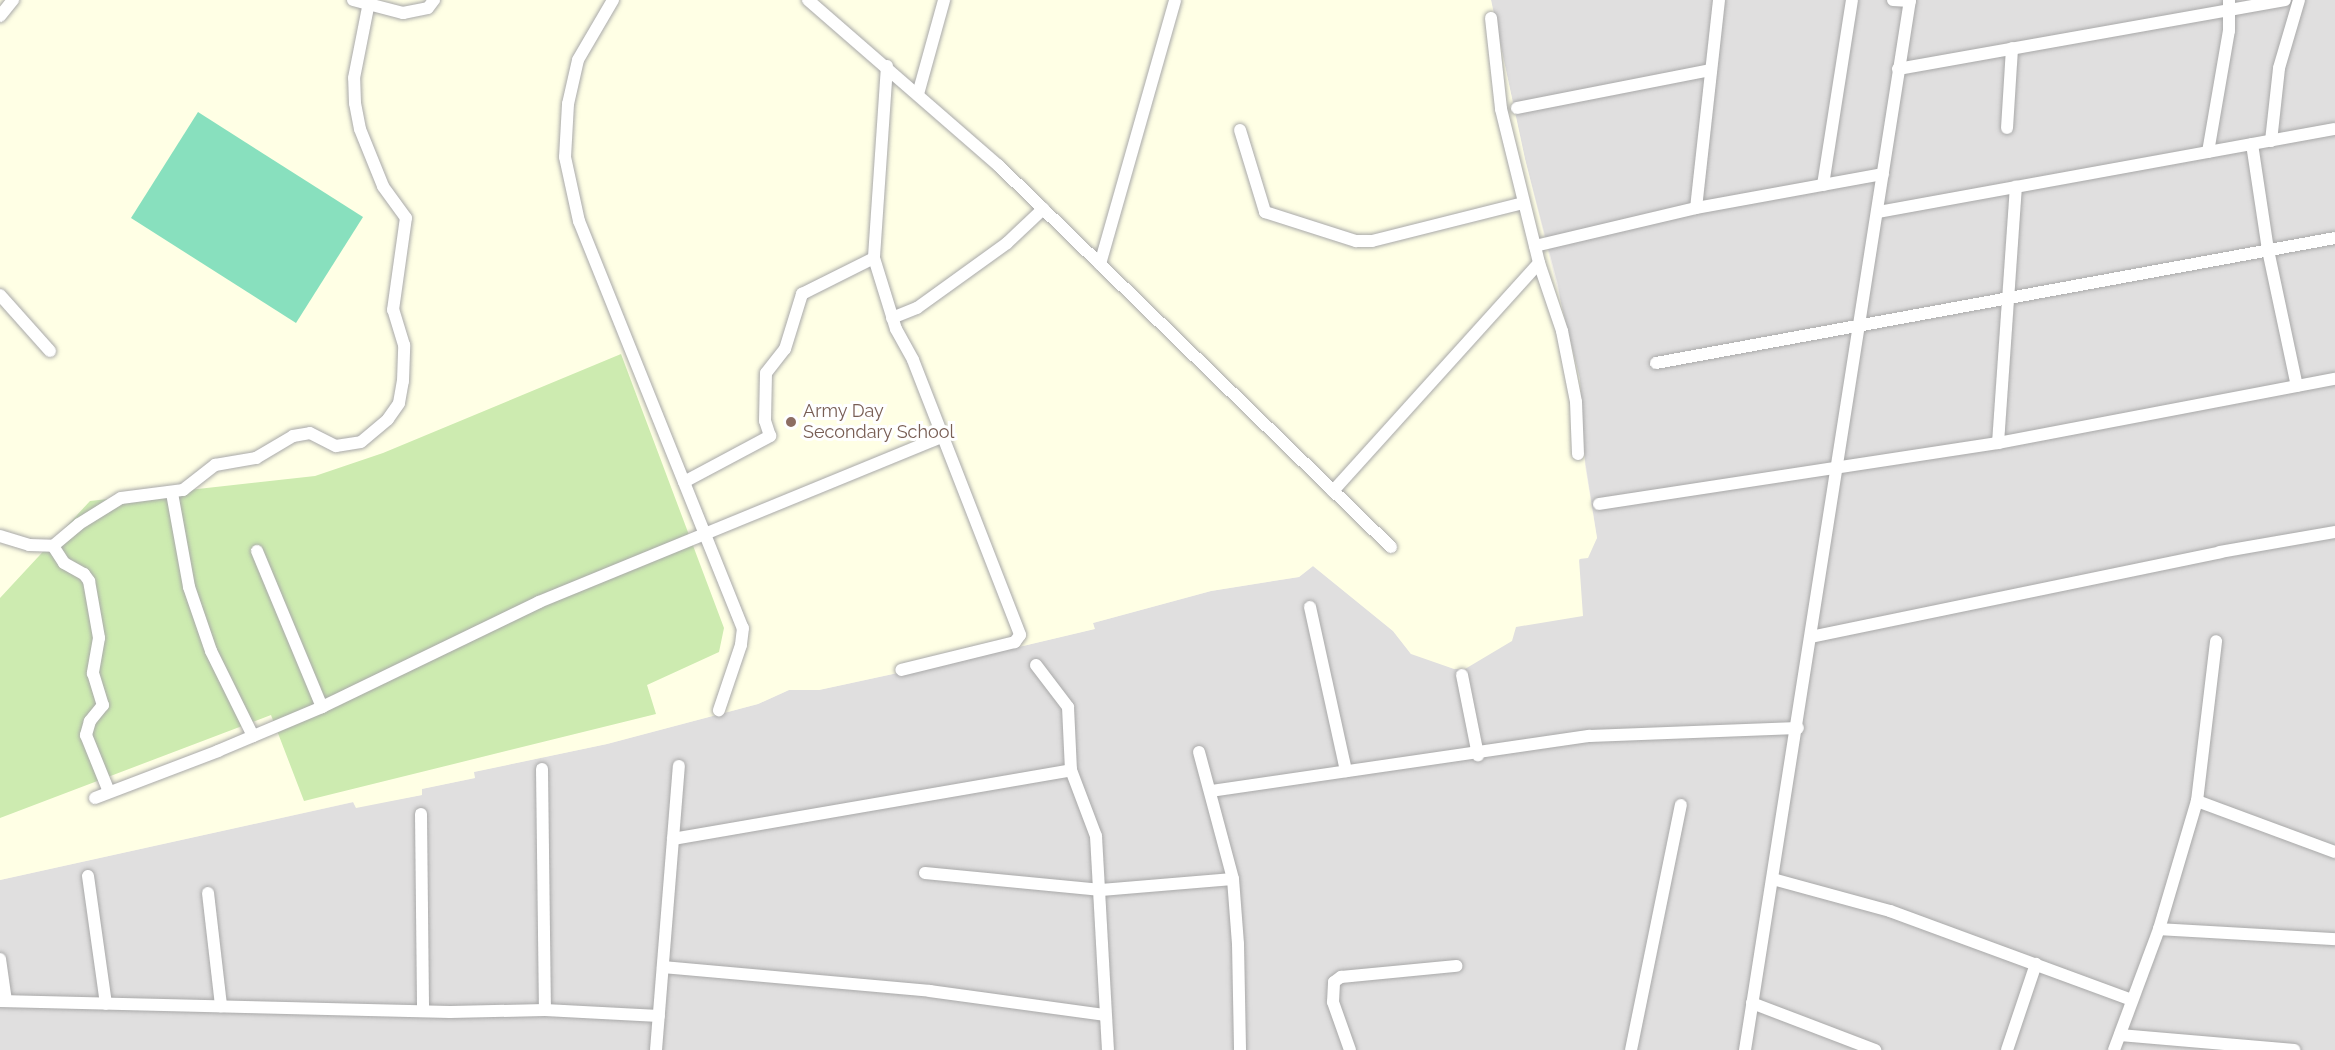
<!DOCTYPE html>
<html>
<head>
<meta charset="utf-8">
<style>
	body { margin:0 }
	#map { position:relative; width:2335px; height:1050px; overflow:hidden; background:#f2efe9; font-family:Raleway,sans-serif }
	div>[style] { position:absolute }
	.residential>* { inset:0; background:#e0dfdf }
	.education>* { inset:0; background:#ffffe5 }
	.grass>* { inset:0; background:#cdebb0 }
	.pitch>* { inset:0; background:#88e0be }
	.roads { filter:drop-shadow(0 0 2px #a9a9a9) drop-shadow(0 0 2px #a9a9a9) }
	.minor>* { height:12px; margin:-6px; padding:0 6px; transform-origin:6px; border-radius:6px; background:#fff }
	.dots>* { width:16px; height:16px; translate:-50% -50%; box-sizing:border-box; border:3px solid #fff; border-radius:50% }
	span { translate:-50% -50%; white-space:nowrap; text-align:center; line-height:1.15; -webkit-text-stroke:6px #fff; paint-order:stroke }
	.education-label { font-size:18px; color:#785e54 }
	.left { translate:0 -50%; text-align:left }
</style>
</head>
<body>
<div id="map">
	<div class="residential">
		<i style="clip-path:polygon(1491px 0,2335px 0,2335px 1050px,0 1050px,0 880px,354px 802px,356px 807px,422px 795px,421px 789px,475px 778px,473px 772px,607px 744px,758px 704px,789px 690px,819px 690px,1023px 646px,1094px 629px,1093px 623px,1211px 591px,1299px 577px,1313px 566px,1393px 631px,1411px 654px,1531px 621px,1597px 538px,1558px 285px,1525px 159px)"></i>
	</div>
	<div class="education">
		<i style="clip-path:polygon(0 0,1491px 0,1525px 159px,1580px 379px,1585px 465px,1597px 538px,1588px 558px,1579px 559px,1583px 616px,1516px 627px,1512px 641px,1465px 669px,1454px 669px,1411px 654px,1393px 631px,1313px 566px,1299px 577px,1211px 591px,1093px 623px,1095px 629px,1023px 646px,819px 690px,789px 690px,758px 704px,607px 744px,474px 772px,475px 778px,422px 789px,422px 795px,356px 808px,353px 802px,0 880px)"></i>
	</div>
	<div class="grass">
		<i style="clip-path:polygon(621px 354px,724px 628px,719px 652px,647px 685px,656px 714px,304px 801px,271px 715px,0 818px,0 598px,90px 501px,315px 476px,383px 453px)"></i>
	</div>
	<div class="pitch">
		<i style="clip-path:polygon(198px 112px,363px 217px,296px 323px,131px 218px)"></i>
	</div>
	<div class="roads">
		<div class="minor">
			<i style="left:353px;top:0;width:52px;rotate:14.6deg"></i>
			<i style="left:403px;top:13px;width:25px;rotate:-11deg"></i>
			<i style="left:428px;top:8px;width:10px;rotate:-53deg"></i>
			<i style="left:613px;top:0;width:69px;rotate:120.3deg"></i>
			<i style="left:578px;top:60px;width:45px;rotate:102.8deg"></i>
			<i style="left:568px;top:104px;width:53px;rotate:93.2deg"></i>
			<i style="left:565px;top:157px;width:66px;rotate:77.7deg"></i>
			<i style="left:579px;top:221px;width:439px;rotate:68.1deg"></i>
			<i style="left:743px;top:628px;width:17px;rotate:97deg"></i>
			<i style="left:741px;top:645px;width:69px;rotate:108.7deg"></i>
			<i style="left:808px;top:0;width:252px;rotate:41deg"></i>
			<i style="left:998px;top:165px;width:548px;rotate:44.19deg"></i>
			<i style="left:1719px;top:0;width:209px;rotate:96.3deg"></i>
			<i style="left:1696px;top:208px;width:190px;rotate:-10.3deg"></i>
			<i style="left:1893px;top:0;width:17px;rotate:3deg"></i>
			<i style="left:0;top:16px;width:21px;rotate:-51deg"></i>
			<i style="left:1491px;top:18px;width:92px;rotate:83.7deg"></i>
			<i style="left:1501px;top:109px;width:159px;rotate:76.1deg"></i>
			<i style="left:1539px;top:263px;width:72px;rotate:71.3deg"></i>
			<i style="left:1562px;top:331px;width:72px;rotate:78.8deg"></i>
			<i style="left:1576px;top:402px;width:52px;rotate:87.8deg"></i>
			<i style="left:887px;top:66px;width:192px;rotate:93.9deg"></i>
			<i style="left:874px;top:258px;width:74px;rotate:72.8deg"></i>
			<i style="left:896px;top:329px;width:35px;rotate:61deg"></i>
			<i style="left:913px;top:360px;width:295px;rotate:68.7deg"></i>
			<i style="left:1020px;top:635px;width:9px;rotate:126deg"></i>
			<i style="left:1015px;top:642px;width:117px;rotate:166.2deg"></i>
			<i style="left:1898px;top:69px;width:393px;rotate:-10.1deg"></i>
			<i style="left:918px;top:94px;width:98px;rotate:-74.5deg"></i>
			<i style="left:1517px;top:108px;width:197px;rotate:-11.1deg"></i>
			<i style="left:2007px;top:128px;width:80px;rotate:-86.4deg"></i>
			<i style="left:1240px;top:130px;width:86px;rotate:73deg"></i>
			<i style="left:1265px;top:212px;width:96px;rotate:17.7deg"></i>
			<i style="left:1356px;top:241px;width:16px"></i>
			<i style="left:1372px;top:241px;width:156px;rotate:-14.1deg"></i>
			<i style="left:2271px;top:141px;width:73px;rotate:-83.7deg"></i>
			<i style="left:2279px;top:68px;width:71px;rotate:-73.6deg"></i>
			<i style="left:2252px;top:144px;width:107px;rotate:81.4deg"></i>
			<i style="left:2268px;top:250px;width:139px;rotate:78deg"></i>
			<i style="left:2208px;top:152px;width:123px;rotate:-80.2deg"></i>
			<i style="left:2229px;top:31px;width:31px;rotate:-90deg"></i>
			<i style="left:1823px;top:185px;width:187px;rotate:-81.1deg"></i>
			<i style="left:1878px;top:212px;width:464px;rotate:-10.3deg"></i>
			<i style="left:1535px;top:246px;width:165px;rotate:-13.3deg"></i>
			<i style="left:1100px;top:264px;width:274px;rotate:-74.1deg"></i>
			<i style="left:0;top:295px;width:75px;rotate:48.2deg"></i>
			<i style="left:892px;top:318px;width:27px;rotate:-22deg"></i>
			<i style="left:917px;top:308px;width:111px;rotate:-35.8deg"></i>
			<i style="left:1007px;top:243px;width:50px;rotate:-43.4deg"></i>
			<i style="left:1656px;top:363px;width:690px;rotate:-10.43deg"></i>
			<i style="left:1998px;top:443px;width:257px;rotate:-86deg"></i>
			<i style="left:684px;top:482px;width:98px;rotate:-28.1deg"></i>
			<i style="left:770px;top:436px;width:16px;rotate:-108deg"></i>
			<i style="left:765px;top:421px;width:48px;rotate:-88.8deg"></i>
			<i style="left:766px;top:373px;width:31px;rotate:-52deg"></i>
			<i style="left:785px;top:349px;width:58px;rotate:-72.8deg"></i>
			<i style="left:802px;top:294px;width:80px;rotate:-26.6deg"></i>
			<i style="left:1333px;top:491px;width:307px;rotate:-47.9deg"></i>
			<i style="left:172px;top:493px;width:96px;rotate:79.7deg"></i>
			<i style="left:189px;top:587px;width:68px;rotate:71deg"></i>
			<i style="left:211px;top:651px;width:95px;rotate:63.7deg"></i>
			<i style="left:1599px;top:504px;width:404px;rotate:-8.7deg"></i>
			<i style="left:1998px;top:443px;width:343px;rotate:-10.8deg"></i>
			<i style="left:0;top:536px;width:30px;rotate:17deg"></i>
			<i style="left:29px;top:545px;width:24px;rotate:2deg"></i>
			<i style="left:53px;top:546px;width:34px;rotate:-40deg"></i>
			<i style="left:79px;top:524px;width:49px;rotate:-31.8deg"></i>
			<i style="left:121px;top:498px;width:63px;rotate:-7.4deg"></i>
			<i style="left:183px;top:490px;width:41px;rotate:-38deg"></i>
			<i style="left:215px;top:465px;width:42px;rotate:-9.7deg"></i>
			<i style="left:256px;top:458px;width:43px;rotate:-30.7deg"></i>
			<i style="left:293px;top:436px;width:17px;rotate:-10deg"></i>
			<i style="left:310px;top:433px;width:29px;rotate:27deg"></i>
			<i style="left:336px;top:446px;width:25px;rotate:-9deg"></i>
			<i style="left:361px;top:442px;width:35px;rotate:-40deg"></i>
			<i style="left:388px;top:419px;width:19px;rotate:-55deg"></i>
			<i style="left:399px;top:403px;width:22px;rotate:-80deg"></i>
			<i style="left:403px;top:381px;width:36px;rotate:-88deg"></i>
			<i style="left:404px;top:345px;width:37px;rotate:-107deg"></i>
			<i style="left:393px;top:310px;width:93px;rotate:-82deg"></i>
			<i style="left:406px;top:218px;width:39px;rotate:-126deg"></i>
			<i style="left:383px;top:186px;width:61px;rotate:-112deg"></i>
			<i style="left:360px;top:129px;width:26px;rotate:-101deg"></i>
			<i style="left:355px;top:103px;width:25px;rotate:-92deg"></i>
			<i style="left:354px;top:78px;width:72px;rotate:-78.8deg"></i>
			<i style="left:53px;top:546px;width:20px;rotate:57deg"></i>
			<i style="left:64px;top:563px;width:23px;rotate:29deg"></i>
			<i style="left:84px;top:574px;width:9px;rotate:54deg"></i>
			<i style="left:89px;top:581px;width:58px;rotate:80deg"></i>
			<i style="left:99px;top:638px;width:36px;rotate:100deg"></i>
			<i style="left:93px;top:673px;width:34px;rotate:73deg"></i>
			<i style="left:103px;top:705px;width:21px;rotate:129deg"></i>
			<i style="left:90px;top:721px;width:15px;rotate:106deg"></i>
			<i style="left:86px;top:735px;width:61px;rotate:68deg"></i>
			<i style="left:257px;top:551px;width:169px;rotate:67.4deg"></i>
			<i style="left:1310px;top:607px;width:168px;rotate:77.6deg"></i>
			<i style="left:1811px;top:637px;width:418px;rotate:-11.7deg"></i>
			<i style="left:2220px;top:552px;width:117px;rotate:-9.9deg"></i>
			<i style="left:1036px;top:665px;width:53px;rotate:52.7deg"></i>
			<i style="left:1068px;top:707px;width:63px;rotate:87.3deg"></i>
			<i style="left:1071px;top:770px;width:71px;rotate:69.3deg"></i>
			<i style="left:1096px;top:836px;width:214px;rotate:86.8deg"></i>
			<i style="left:1462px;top:675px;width:82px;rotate:78.7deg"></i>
			<i style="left:1199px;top:752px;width:131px;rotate:75deg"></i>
			<i style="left:1233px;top:879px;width:65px;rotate:85.6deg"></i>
			<i style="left:1238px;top:944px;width:106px;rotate:88.9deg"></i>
			<i style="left:542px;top:769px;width:241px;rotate:89.3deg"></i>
			<i style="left:1211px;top:791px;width:382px;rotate:-8.3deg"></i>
			<i style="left:1589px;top:736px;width:209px;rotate:-2.2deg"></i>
			<i style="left:95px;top:798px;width:132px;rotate:-20.9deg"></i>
			<i style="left:218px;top:751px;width:113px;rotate:-22.9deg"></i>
			<i style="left:322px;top:707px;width:241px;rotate:-25.8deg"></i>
			<i style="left:539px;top:602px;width:437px;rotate:-22.3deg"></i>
			<i style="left:2197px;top:801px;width:147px;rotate:20.3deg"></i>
			<i style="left:421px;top:814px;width:197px;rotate:89.4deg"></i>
			<i style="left:673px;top:839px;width:404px;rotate:-9.8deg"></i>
			<i style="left:925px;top:873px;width:177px;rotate:5.5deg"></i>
			<i style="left:1101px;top:890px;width:132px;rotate:-4.8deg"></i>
			<i style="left:88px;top:876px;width:129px;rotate:82deg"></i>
			<i style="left:1773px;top:879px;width:121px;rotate:15.3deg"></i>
			<i style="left:1890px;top:911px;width:258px;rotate:20.2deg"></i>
			<i style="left:208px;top:893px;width:114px;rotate:83.4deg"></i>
			<i style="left:2159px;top:929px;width:176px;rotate:3.3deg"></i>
			<i style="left:0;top:959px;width:42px;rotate:81.9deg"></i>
			<i style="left:663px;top:967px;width:268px;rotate:5.1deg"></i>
			<i style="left:930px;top:991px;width:177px;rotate:7.8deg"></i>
			<i style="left:0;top:1001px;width:450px;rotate:1.4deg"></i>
			<i style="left:450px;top:1012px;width:95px;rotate:-1.2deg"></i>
			<i style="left:545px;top:1010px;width:114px;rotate:3deg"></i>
			<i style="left:1752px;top:1003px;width:132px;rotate:20.9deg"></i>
			<i style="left:2120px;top:1035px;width:175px;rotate:4.9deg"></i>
			<i style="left:656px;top:1050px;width:285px;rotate:-85.4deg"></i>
			<i style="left:1350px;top:1050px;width:51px;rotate:-109.5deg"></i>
			<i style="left:1333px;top:1002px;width:20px;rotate:-87deg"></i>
			<i style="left:1334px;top:982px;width:9px;rotate:-36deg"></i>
			<i style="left:1341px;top:977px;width:116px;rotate:-5.5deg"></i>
			<i style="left:1631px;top:1050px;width:250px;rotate:-78.5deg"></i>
			<i style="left:1745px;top:1050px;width:1063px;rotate:-81.07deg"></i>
			<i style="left:2007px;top:1050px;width:91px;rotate:-71.4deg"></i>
			<i style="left:2114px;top:1050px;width:129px;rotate:-69.6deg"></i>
			<i style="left:2159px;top:929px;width:134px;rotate:-73.5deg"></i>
			<i style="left:2197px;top:801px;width:161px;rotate:-83.2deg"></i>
		</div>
	</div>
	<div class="dots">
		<i style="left:791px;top:422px;background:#8d6e63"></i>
	</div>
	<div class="education-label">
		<span class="left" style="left:803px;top:422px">Army Day<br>Secondary School</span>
	</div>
</div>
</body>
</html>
